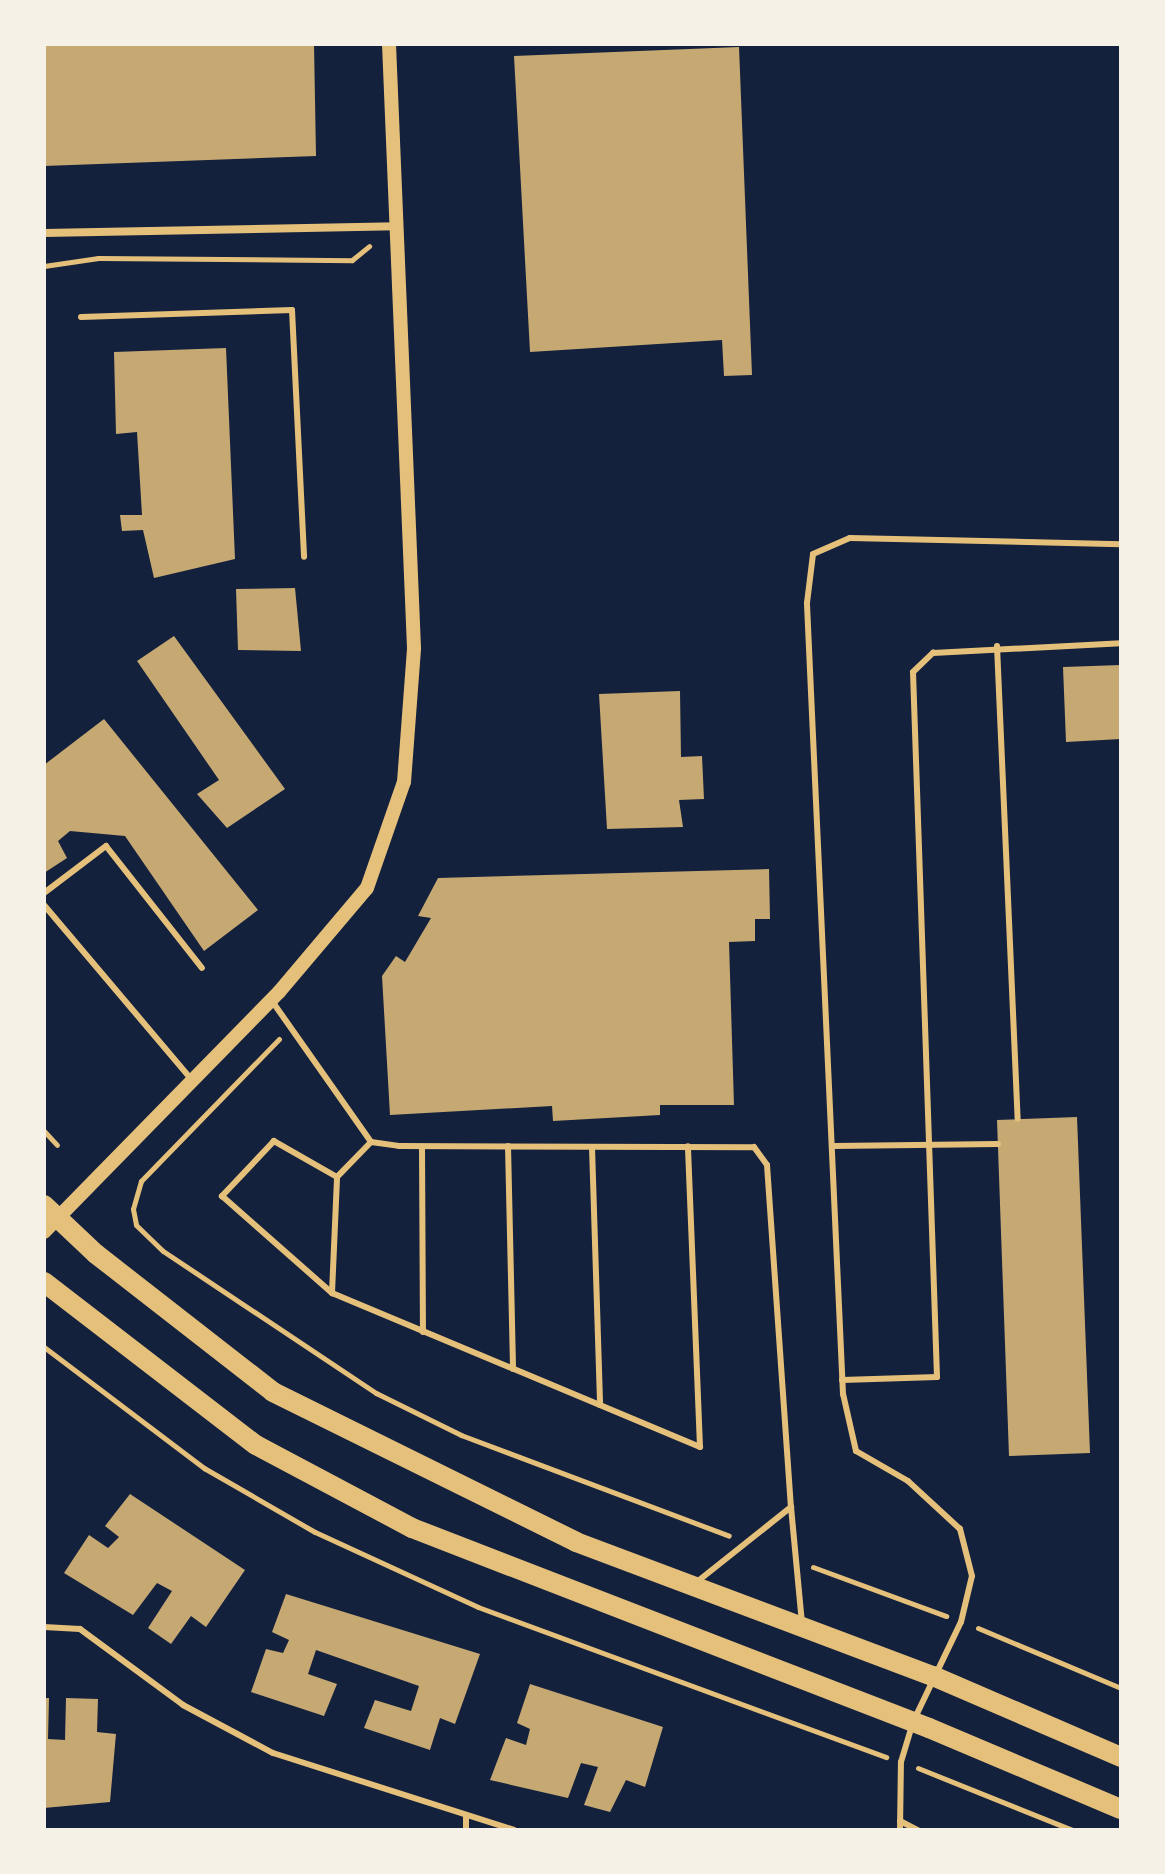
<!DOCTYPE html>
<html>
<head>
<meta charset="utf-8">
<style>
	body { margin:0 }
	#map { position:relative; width:1165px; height:1874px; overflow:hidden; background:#14213d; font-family:"Nunito Sans",sans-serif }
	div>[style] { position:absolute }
	.building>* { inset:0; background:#c6a872 }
	.path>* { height:5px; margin:-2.5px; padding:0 2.5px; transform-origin:2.5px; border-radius:2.5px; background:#e5c07b }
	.service>* { height:6px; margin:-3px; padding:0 3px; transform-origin:3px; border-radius:3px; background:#e5c07b }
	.minor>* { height:8px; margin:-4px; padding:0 4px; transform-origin:4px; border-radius:4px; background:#e5c07b }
	.tertiary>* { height:14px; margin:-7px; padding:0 7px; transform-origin:7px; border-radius:7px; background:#e5c07b }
	.primary>* { height:20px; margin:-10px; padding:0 10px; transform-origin:10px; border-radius:10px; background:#e5c07b }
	span { translate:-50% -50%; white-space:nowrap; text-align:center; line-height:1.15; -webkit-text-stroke:7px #f6f1e7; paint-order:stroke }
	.frame { position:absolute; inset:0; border:46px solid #f6f1e7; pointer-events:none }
</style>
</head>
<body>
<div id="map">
	<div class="building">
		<i style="clip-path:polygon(44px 44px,314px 44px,316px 156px,44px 166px)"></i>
		<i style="clip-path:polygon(739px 47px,752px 375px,724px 376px,722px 340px,530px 352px,514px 56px)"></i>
		<i style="clip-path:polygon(226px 348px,235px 559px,154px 578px,143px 530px,122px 531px,120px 515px,142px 515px,137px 432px,116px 434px,114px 352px)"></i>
		<i style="clip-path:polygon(295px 588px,301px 651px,238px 650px,236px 589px)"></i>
		<i style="clip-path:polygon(174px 636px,285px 789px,227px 828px,197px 794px,219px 780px,137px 661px)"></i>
		<i style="clip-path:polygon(1121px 665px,1121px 739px,1066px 742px,1063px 667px)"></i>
		<i style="clip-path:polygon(680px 691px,681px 757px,702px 756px,704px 799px,679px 800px,683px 827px,607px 829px,599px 694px)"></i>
		<i style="clip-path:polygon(104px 719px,258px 910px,204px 951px,125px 836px,70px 831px,58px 841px,67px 858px,44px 873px,44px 765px)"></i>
		<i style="clip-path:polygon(769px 869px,770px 919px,755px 919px,755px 941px,729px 942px,734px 1105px,660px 1105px,660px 1115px,553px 1121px,552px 1106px,390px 1115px,382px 976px,396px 956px,405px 962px,431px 918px,418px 916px,438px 878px)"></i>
		<i style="clip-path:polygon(1077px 1117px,1090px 1453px,1009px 1456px,997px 1120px)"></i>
		<i style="clip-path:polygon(130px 1494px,245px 1570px,206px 1627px,191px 1616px,171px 1644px,148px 1628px,172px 1591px,157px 1583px,133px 1615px,64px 1573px,89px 1535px,108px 1548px,119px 1537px,105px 1526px)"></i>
		<i style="clip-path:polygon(286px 1594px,480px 1654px,455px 1724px,440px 1718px,430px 1750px,364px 1728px,375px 1700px,411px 1711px,419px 1686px,316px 1650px,308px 1674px,337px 1684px,324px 1716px,251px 1692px,266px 1649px,283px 1653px,289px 1640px,272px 1632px)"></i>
		<i style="clip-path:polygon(530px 1684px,663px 1727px,645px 1787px,626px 1780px,610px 1812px,584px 1805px,598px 1767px,581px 1763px,568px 1798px,490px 1780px,506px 1738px,526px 1745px,530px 1729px,517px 1723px)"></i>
		<i style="clip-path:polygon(44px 1698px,49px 1698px,48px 1739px,65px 1740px,66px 1698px,98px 1699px,97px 1732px,116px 1734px,110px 1802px,44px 1808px)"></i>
	</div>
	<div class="path">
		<i style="left:44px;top:266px;width:55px;rotate:-8.4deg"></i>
		<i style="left:98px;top:258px;width:254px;rotate:0.5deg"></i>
		<i style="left:352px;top:260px;width:22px;rotate:-39deg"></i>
		<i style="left:279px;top:1039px;width:198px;rotate:134.2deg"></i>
		<i style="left:141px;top:1181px;width:29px;rotate:106deg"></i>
		<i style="left:133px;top:1209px;width:16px;rotate:79deg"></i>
		<i style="left:136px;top:1225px;width:37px;rotate:44deg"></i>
		<i style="left:163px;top:1251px;width:256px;rotate:33.7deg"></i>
		<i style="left:376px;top:1393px;width:95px;rotate:26.3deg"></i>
		<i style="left:461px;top:1435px;width:286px;rotate:20.6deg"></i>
		<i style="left:44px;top:1131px;width:19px;rotate:47deg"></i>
		<i style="left:44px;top:1347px;width:201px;rotate:37.1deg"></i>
		<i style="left:204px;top:1468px;width:128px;rotate:30deg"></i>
		<i style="left:315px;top:1532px;width:179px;rotate:24.7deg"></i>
		<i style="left:478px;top:1607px;width:435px;rotate:20.2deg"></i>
		<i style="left:813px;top:1567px;width:142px;rotate:20.2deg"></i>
		<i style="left:978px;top:1628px;width:155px;rotate:22.8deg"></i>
		<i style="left:918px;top:1768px;width:166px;rotate:21.9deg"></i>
	</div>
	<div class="service">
		<i style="left:81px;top:317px;width:211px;rotate:-1.9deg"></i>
		<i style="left:292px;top:310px;width:247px;rotate:87.2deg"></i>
		<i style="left:997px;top:646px;width:473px;rotate:87.5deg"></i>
		<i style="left:44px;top:893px;width:78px;rotate:-37.2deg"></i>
		<i style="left:106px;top:846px;width:155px;rotate:51.8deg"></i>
		<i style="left:44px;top:905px;width:228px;rotate:49.8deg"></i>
		<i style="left:272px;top:1001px;width:172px;rotate:54.9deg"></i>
		<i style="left:371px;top:1142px;width:28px;rotate:8deg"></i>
		<i style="left:399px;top:1146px;width:355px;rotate:0.2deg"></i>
		<i style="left:754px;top:1147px;width:22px;rotate:54deg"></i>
		<i style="left:767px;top:1165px;width:343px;rotate:86deg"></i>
		<i style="left:371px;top:1142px;width:49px;rotate:134.2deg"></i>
		<i style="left:337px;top:1177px;width:73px;rotate:-150.3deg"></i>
		<i style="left:274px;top:1141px;width:76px;rotate:133.4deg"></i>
		<i style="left:222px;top:1196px;width:147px;rotate:41.4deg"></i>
		<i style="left:332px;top:1293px;width:399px;rotate:22.7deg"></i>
		<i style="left:700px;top:1447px;width:301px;rotate:-92.3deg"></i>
		<i style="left:508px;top:1146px;width:223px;rotate:88.7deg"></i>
		<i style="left:834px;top:1146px;width:164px;rotate:-0.7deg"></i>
		<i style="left:422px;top:1147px;width:185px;rotate:89.7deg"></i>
		<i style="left:592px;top:1147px;width:258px;rotate:88.2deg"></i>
		<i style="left:332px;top:1293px;width:116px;rotate:-87.5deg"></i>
		<i style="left:842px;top:1380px;width:95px;rotate:-1.8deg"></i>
		<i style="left:937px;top:1377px;width:705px;rotate:-91.95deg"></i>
		<i style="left:913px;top:672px;width:28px;rotate:-44deg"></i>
		<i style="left:933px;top:653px;width:188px;rotate:-3deg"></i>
		<i style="left:698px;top:1581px;width:119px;rotate:-38.5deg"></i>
		<i style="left:791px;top:1507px;width:117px;rotate:84.6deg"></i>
		<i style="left:44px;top:1627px;width:36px;rotate:3deg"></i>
		<i style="left:80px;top:1629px;width:128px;rotate:36.4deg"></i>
		<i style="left:183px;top:1705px;width:102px;rotate:28.1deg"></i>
		<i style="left:273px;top:1753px;width:253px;rotate:17.7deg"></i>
		<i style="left:900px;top:1821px;width:20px;rotate:27deg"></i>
		<i style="left:466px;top:1830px;width:15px;rotate:-90deg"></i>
		<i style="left:900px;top:1830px;width:68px;rotate:-89.2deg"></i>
		<i style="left:901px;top:1762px;width:42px;rotate:-73.3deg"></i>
		<i style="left:913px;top:1722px;width:111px;rotate:-64.4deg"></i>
		<i style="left:961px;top:1622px;width:47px;rotate:-76.6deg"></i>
		<i style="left:972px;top:1576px;width:49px;rotate:-104.3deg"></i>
		<i style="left:960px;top:1529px;width:71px;rotate:-137.3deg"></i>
		<i style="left:908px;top:1481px;width:60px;rotate:-150deg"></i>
		<i style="left:856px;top:1451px;width:58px;rotate:-102.8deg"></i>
		<i style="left:843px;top:1394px;width:792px;rotate:-92.61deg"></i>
		<i style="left:807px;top:603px;width:49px;rotate:-83deg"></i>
		<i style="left:813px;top:554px;width:40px;rotate:-23.4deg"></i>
		<i style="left:850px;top:538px;width:271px;rotate:1.3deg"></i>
	</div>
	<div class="minor">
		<i style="left:44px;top:233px;width:352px;rotate:-1.1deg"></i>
	</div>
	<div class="tertiary">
		<i style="left:44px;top:1232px;width:336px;rotate:-45.6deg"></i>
		<i style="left:279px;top:992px;width:136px;rotate:-49.8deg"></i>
		<i style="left:367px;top:888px;width:112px;rotate:-70.8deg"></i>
		<i style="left:404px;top:782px;width:134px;rotate:-85.7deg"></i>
		<i style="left:414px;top:648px;width:605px;rotate:-92.37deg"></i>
	</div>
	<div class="primary">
		<i style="left:44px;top:1205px;width:71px;rotate:43.3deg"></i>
		<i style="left:96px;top:1254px;width:224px;rotate:37.9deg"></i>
		<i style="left:273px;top:1392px;width:338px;rotate:26.3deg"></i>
		<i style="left:576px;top:1542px;width:381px;rotate:20.6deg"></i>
		<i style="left:933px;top:1676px;width:205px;rotate:23.3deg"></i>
		<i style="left:44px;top:1282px;width:267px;rotate:37.6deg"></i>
		<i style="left:256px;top:1445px;width:177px;rotate:28deg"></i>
		<i style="left:412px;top:1528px;width:554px;rotate:21.15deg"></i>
		<i style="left:929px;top:1728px;width:208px;rotate:22.9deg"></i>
	</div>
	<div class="frame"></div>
</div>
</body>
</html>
